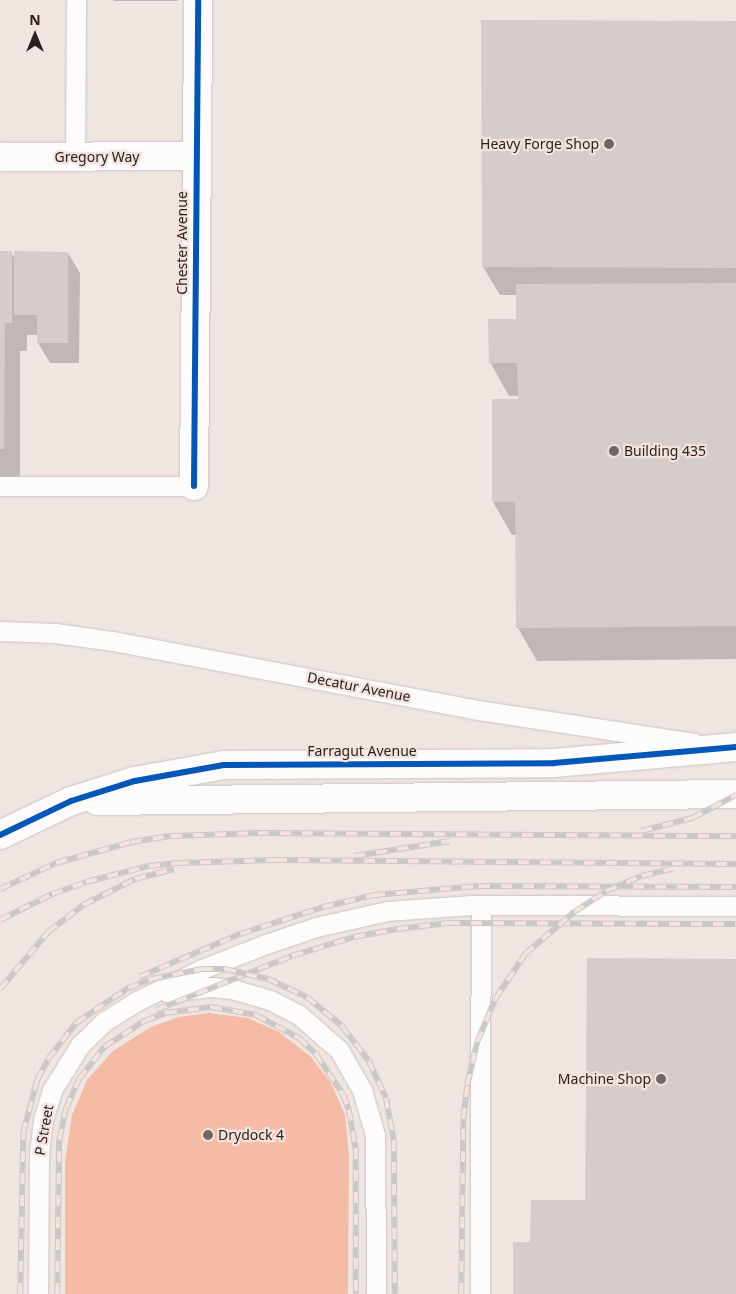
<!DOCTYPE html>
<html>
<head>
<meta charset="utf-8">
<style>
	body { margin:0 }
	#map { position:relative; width:736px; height:1294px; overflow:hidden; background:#efe6e2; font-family:"Noto Sans",sans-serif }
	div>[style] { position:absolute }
	.water>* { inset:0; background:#f5bba5 }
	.shadow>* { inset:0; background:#0003 }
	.building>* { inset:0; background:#d4cdca }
	.roads { filter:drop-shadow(0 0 1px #ccc4c1) drop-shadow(0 0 1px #ccc4c1) }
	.lane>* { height:19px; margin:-9.5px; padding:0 9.5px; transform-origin:9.5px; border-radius:9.5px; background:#fdfbfb }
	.street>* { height:28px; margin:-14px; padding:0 14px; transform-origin:14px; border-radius:14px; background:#fdfbfb }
	.rail>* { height:5.5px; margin-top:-2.75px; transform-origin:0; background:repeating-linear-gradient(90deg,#f4e3dd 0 11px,#cac7c7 0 22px); box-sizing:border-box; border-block:1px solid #cac7c7 }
	.cycleway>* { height:6px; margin:-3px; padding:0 3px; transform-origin:3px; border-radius:3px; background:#0057b8 }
	.dots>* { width:14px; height:14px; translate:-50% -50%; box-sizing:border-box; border:2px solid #f4e3dd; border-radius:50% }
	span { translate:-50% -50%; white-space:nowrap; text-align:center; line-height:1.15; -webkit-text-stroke:4.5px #f4e3dd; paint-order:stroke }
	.poi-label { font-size:14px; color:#292220 }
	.right { translate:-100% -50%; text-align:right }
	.left { translate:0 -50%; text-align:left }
	.street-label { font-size:14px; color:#292220 }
	.north { position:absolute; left:10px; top:10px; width:50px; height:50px; -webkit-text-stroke:4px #f4e3dd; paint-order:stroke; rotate:0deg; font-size:14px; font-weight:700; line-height:20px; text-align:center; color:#292220 }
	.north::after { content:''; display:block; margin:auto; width:18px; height:22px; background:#292220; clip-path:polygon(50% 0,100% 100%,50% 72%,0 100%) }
</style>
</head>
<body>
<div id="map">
	<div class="water">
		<i style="clip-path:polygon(209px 1013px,248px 1018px,279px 1032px,310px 1056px,331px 1083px,345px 1115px,349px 1155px,348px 1294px,65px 1294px,65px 1162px,72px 1115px,87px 1080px,113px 1051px,151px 1027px,178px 1017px)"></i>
	</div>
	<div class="shadow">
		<i style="clip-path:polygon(114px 0,178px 0,178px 1px,114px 1px)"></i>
		<i style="clip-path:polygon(736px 22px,736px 659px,537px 661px,518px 628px,517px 535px,512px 535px,493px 502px,519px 396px,509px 396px,490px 362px,518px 320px,517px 295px,500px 295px,483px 267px)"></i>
		<i style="clip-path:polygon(0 252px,11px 252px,15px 259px,68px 253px,80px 273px,79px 363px,50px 363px,38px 343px,38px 335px,27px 335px,27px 351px,20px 351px,20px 477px,0 477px)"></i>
	</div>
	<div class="building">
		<i style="clip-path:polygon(481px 20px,736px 21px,736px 268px,482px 267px)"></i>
		<i style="clip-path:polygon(0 251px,12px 251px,12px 323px,5px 323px,4px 449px,0 449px)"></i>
		<i style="clip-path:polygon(14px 251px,68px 252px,68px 343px,37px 343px,37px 315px,14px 315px)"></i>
		<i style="clip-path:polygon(736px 283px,736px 626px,516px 628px,515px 502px,492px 502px,492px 399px,518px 399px,517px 363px,489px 363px,488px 319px,516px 319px,516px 284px)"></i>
		<i style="clip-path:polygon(587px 958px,736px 959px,736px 1294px,513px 1294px,513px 1242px,530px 1242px,531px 1200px,585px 1200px)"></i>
	</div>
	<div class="roads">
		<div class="lane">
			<i style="left:75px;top:157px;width:157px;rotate:-89.6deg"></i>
			<i style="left:0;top:486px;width:194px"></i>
			<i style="left:0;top:631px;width:55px;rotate:2.1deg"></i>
			<i style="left:55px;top:633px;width:59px;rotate:7.9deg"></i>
			<i style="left:113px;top:641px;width:365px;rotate:10.7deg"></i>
			<i style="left:472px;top:709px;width:225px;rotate:8.7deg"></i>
			<i style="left:167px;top:992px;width:43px;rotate:-6.6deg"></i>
			<i style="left:210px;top:987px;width:22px;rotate:5deg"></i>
			<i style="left:232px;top:989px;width:40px;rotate:16deg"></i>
			<i style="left:270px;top:1000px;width:33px;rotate:27deg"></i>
			<i style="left:299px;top:1015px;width:53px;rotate:41.2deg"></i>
			<i style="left:339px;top:1050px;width:46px;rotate:60.1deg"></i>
			<i style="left:362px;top:1090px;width:47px;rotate:73.9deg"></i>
			<i style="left:375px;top:1135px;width:159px;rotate:89.6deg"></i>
			<i style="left:38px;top:1294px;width:141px;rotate:-89.6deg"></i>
			<i style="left:39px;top:1153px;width:33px;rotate:-83deg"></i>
			<i style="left:43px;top:1120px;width:31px;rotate:-73deg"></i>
			<i style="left:52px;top:1090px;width:53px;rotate:-58.1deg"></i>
			<i style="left:80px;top:1045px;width:35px;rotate:-44deg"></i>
			<i style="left:105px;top:1021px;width:36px;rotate:-32deg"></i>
			<i style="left:135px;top:1002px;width:75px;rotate:-26.2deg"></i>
			<i style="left:202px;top:969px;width:69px;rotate:-21.3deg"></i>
			<i style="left:266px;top:944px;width:53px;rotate:-18.8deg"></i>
			<i style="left:316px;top:927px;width:73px;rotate:-12.7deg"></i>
			<i style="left:387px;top:911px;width:85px;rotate:-4deg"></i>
			<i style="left:472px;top:905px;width:264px;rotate:0.2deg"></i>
			<i style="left:480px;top:1294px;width:389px;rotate:-89.9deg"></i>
		</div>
		<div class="street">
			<i style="left:0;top:157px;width:194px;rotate:-0.3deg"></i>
			<i style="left:194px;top:486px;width:486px;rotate:-89.5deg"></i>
			<i style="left:97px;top:801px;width:639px;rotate:-0.63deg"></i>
			<i style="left:0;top:835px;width:79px;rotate:-25.6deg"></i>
			<i style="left:71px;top:801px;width:67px;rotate:-17.4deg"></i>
			<i style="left:135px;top:781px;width:90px;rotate:-10.2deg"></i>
			<i style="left:224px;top:765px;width:330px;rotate:-0.3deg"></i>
			<i style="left:554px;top:763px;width:183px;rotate:-5deg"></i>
		</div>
	</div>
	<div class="rail">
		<i style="left:641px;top:831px;width:53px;rotate:-14.3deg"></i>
		<i style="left:692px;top:818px;width:50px;rotate:-27.6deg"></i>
		<i style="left:354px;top:856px;width:97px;rotate:-8.9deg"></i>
		<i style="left:0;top:889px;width:62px;rotate:-24.9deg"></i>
		<i style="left:56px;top:863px;width:78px;rotate:-15.6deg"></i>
		<i style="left:131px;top:842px;width:40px;rotate:-8.5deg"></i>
		<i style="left:171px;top:836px;width:87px;rotate:-2deg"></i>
		<i style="left:258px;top:833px;width:478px;rotate:0.4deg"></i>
		<i style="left:0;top:920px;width:58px;rotate:-26.6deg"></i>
		<i style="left:52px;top:894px;width:36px;rotate:-19deg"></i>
		<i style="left:86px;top:882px;width:65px;rotate:-14.3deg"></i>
		<i style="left:149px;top:866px;width:29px;rotate:-6deg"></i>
		<i style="left:178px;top:863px;width:98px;rotate:-1.8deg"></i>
		<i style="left:276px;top:860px;width:460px;rotate:0.5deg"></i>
		<i style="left:139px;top:977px;width:110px;rotate:-23.1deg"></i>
		<i style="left:240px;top:934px;width:87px;rotate:-18deg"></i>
		<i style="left:323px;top:907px;width:52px;rotate:-13.2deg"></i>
		<i style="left:374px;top:895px;width:105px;rotate:-4.9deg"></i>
		<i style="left:479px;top:886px;width:257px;rotate:0.2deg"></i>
		<i style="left:0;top:989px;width:75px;rotate:-49.9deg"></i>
		<i style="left:48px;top:932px;width:44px;rotate:-37.6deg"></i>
		<i style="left:83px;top:905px;width:58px;rotate:-26.6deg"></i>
		<i style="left:135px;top:879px;width:40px;rotate:-14.4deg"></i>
		<i style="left:156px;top:1010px;width:146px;rotate:-21.7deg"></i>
		<i style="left:292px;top:956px;width:65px;rotate:-17deg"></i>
		<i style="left:354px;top:937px;width:44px;rotate:-10.5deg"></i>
		<i style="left:397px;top:929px;width:52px;rotate:-6.6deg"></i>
		<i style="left:449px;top:923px;width:287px;rotate:0.2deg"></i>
		<i style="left:20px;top:1294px;width:161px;rotate:-88.9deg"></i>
		<i style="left:23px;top:1133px;width:55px;rotate:-75.2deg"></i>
		<i style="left:37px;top:1080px;width:24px;rotate:-62deg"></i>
		<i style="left:48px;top:1059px;width:46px;rotate:-52.1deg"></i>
		<i style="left:76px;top:1023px;width:63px;rotate:-33.9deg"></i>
		<i style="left:128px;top:988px;width:25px;rotate:-21deg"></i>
		<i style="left:151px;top:979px;width:52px;rotate:-11.1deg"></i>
		<i style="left:202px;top:969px;width:23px"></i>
		<i style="left:225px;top:969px;width:44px;rotate:13.1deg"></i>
		<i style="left:268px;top:979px;width:43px;rotate:24.8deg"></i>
		<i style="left:307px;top:997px;width:45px;rotate:39.6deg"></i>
		<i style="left:342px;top:1026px;width:44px;rotate:52.4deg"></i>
		<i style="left:369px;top:1061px;width:41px;rotate:65.3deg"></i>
		<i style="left:386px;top:1098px;width:43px;rotate:79.2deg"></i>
		<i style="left:394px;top:1140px;width:154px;rotate:89.6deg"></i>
		<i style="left:57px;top:1294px;width:154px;rotate:-89.3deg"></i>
		<i style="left:59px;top:1140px;width:33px;rotate:-78deg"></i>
		<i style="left:66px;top:1108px;width:32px;rotate:-66deg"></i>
		<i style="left:79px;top:1079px;width:41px;rotate:-52deg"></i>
		<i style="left:104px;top:1047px;width:48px;rotate:-33deg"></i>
		<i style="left:144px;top:1021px;width:23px;rotate:-20deg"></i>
		<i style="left:166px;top:1013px;width:45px;rotate:-7.6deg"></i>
		<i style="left:211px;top:1007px;width:46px;rotate:10.1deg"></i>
		<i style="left:256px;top:1015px;width:49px;rotate:28.1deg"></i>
		<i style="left:299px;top:1038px;width:23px;rotate:43deg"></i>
		<i style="left:316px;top:1054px;width:48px;rotate:56deg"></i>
		<i style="left:343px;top:1094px;width:17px;rotate:69deg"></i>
		<i style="left:349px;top:1110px;width:39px;rotate:80deg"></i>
		<i style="left:356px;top:1148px;width:146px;rotate:90deg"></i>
		<i style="left:461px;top:1294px;width:175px;rotate:-89.3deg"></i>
		<i style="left:463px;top:1119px;width:34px;rotate:-83deg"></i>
		<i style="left:467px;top:1085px;width:44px;rotate:-76.9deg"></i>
		<i style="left:477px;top:1042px;width:47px;rotate:-67.3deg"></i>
		<i style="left:495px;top:999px;width:54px;rotate:-56.3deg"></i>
		<i style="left:525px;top:954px;width:65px;rotate:-40.6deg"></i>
		<i style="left:574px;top:912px;width:38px;rotate:-33deg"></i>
		<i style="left:606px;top:891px;width:39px;rotate:-23deg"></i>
		<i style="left:642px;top:876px;width:32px;rotate:-14deg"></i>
	</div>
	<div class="cycleway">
		<i style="left:194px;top:486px;width:486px;rotate:-89.5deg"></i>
		<i style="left:0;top:835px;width:79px;rotate:-25.6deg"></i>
		<i style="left:71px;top:801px;width:67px;rotate:-17.4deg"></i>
		<i style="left:135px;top:781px;width:90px;rotate:-10.2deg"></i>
		<i style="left:224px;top:765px;width:330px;rotate:-0.3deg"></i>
		<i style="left:554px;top:763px;width:183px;rotate:-5deg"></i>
	</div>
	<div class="dots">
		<i style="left:609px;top:144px;background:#6e6764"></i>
		<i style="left:614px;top:451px;background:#6e6764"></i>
		<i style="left:661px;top:1079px;background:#6e6764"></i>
		<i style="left:208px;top:1135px;background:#6e6764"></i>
	</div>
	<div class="poi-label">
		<span class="right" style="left:599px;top:144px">Heavy Forge Shop</span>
		<span class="left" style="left:624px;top:451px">Building 435</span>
		<span class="right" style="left:651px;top:1079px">Machine Shop</span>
		<span class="left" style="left:218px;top:1135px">Drydock 4</span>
	</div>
	<div class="street-label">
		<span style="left:97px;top:157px">Gregory Way</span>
		<span style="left:182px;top:243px;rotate:-90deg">Chester Avenue</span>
		<span style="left:359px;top:687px;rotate:11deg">Decatur Avenue</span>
		<span style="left:362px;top:751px">Farragut Avenue</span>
		<span style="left:44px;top:1130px;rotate:-80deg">P Street</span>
	</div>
	<div class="north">N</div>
</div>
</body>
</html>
